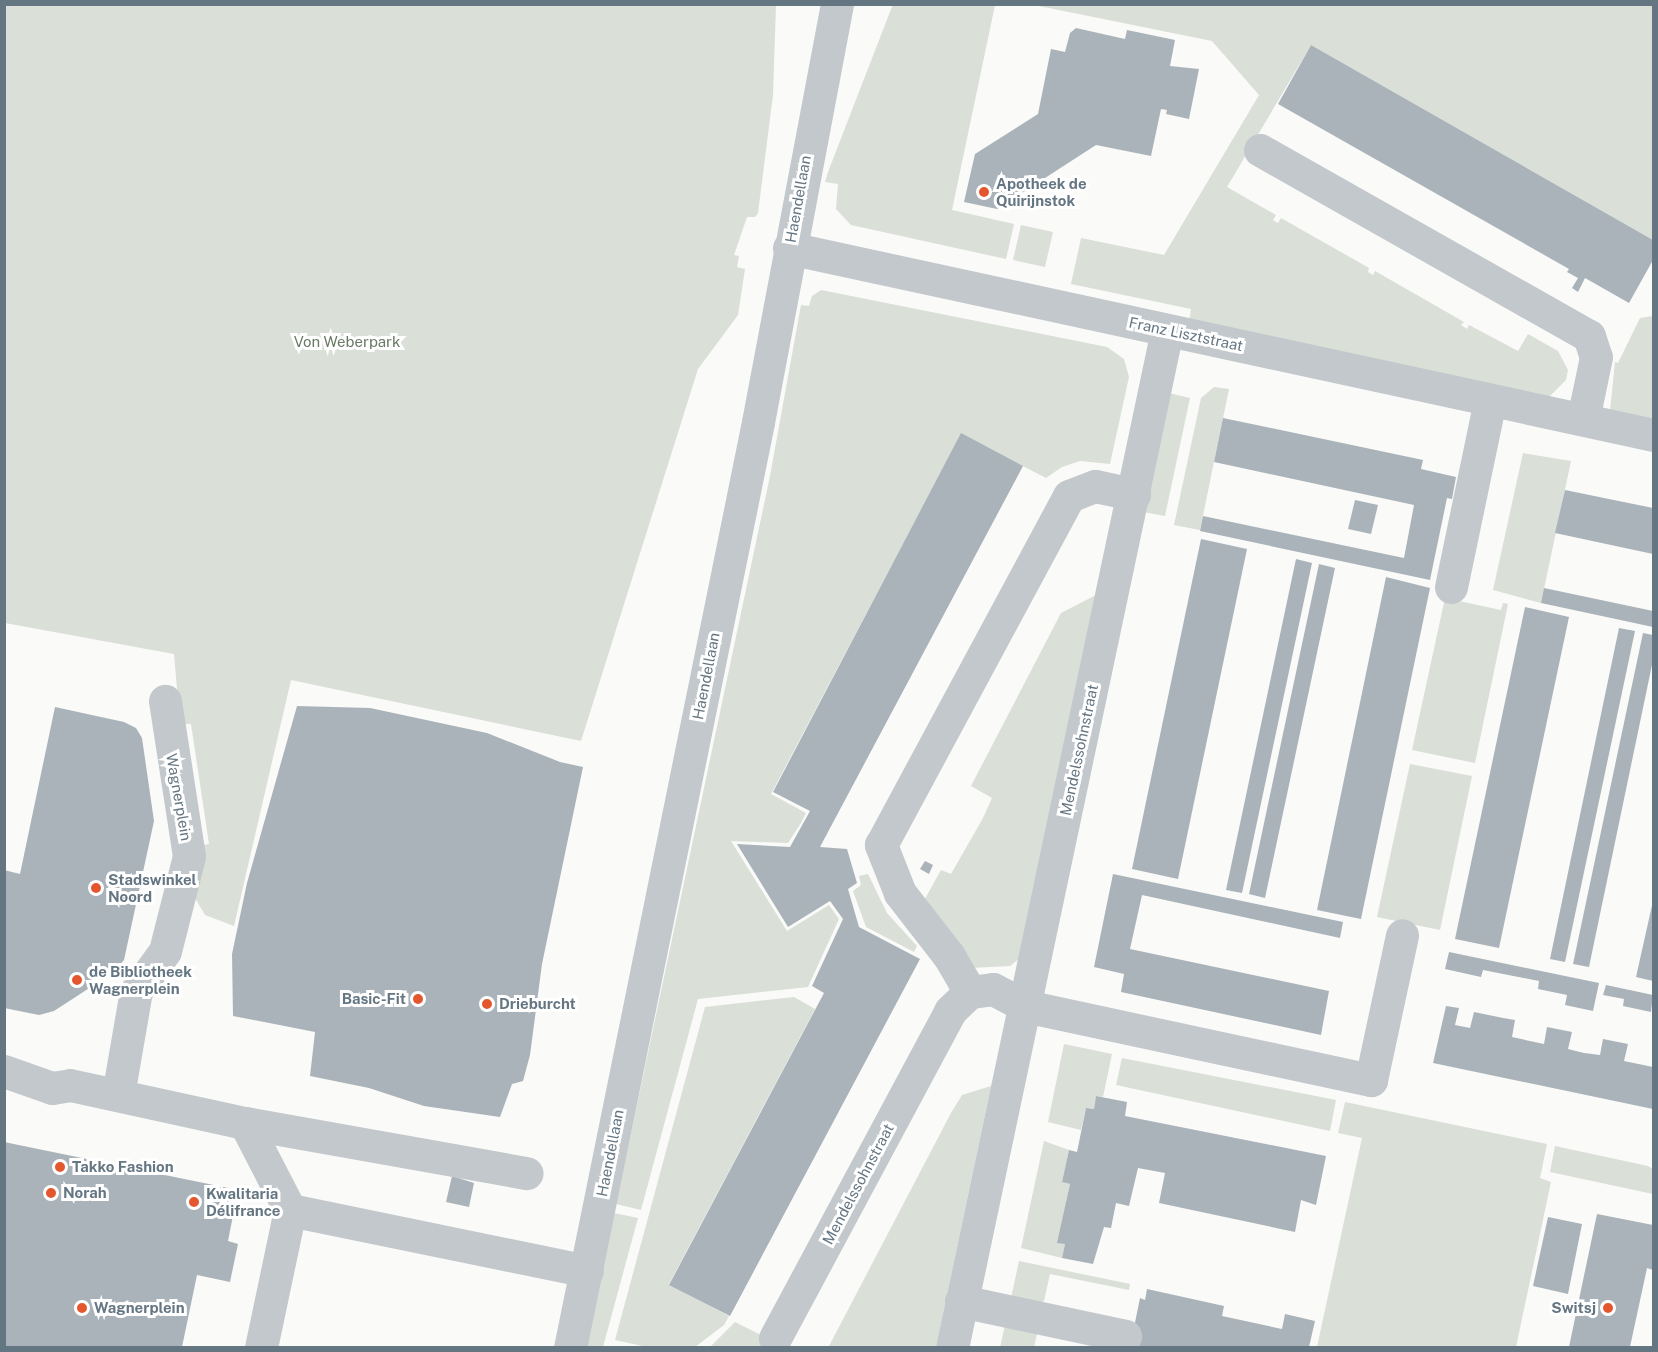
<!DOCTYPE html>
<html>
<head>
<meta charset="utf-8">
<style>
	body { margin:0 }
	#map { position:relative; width:1658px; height:1352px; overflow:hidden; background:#fafaf8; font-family:"Public Sans",sans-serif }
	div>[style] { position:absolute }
	.green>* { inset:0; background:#dadfd7 }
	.building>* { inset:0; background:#aab3b9 }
	.minor>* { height:33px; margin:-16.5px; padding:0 16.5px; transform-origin:16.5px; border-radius:16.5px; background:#c3c8cc }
	.dots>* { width:16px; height:16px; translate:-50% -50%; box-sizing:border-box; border:3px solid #fff; border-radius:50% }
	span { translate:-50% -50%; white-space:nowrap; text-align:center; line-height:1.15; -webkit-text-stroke:6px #fff; paint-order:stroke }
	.poi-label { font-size:15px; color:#657683; font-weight:700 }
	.left { translate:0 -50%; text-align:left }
	.right { translate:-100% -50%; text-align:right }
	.street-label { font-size:15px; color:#657683 }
	.park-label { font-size:15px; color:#687a64 }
	.frame { position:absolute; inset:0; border:6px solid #657683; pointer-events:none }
</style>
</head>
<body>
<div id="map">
	<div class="green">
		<i style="clip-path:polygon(893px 4px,995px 5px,952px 210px,1014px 224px,1006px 259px,851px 225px,836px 209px,838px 184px,825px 182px,828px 172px)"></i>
		<i style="clip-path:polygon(4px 5px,776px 5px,773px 95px,758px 213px,755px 217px,747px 217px,734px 255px,739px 256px,737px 267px,745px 269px,738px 315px,698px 369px,581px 741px,291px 680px,234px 926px,205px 915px,192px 893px,199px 846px,209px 844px,191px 724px,180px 724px,174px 654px,5px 623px)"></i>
		<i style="clip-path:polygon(1034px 5px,1653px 5px,1653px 240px,1311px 45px,1227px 187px,1276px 215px,1273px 220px,1278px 223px,1281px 218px,1369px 268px,1368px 272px,1373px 275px,1375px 271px,1464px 322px,1461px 325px,1467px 329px,1469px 325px,1518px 351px,1528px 334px,1558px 351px,1568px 370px,1566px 380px,1548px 398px,1189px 322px,1191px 309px,1071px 284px,1081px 238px,1164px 255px,1259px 95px,1212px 41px)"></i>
		<i style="clip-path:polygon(1021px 225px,1053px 232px,1045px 267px,1013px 260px)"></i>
		<i style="clip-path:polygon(821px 290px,1107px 347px,1124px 359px,1129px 377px,1110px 464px,1080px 461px,1062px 467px,1046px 478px,961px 434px,771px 794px,806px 813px,801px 823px,788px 843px,731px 841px,787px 931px,829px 905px,839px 919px,808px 987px,698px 999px,641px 1210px,616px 1204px,770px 476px,801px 305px,809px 306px,812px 296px)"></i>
		<i style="clip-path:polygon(1653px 316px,1653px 420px,1610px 411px,1615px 362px,1618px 363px,1640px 318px)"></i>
		<i style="clip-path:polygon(1214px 387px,1229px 389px,1200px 530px,1174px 525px,1201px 398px)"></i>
		<i style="clip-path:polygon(1169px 393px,1190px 398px,1165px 516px,1143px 512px)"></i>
		<i style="clip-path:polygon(1523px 453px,1571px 461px,1541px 603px,1493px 590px)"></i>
		<i style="clip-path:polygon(1096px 595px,1019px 959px,1010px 966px,970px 968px,921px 906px,941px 870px,951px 874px,983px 818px,992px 798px,971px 786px,1061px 613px)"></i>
		<i style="clip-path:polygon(1445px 598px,1501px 610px,1503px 603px,1508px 604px,1475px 763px,1412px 750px)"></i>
		<i style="clip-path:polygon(1410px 764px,1472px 776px,1440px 930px,1377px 917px)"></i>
		<i style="clip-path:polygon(868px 874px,887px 913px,917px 946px,914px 952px,866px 927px,853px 891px,861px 885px,859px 876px)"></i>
		<i style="clip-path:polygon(794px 997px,815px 1009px,669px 1284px,729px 1316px,724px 1325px,695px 1347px,647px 1347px,615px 1340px,705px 1007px)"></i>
		<i style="clip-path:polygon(1064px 1044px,1112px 1054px,1103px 1097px,1096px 1096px,1094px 1109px,1086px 1108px,1081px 1130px,1048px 1122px)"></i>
		<i style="clip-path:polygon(1122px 1058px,1336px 1100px,1330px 1131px,1116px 1085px)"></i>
		<i style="clip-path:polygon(991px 1086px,936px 1347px,828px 1348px,951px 1113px,962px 1095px)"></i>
		<i style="clip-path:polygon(1345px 1102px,1547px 1144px,1540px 1178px,1551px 1182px,1516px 1347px,1317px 1347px,1362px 1138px,1338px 1133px)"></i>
		<i style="clip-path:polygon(1044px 1141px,1069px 1150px,1062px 1182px,1070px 1184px,1058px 1242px,1065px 1244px,1062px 1258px,1021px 1248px)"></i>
		<i style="clip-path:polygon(1555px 1146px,1648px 1166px,1653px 1169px,1653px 1194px,1550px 1172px)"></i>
		<i style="clip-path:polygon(614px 1213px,638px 1218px,603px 1347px,586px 1348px)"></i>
		<i style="clip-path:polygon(1019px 1261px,1130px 1284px,1129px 1290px,1050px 1274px,1044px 1301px,1038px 1303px,1011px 1298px)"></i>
		<i style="clip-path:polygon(1006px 1320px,1038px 1330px,1034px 1347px,1000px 1348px)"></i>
		<i style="clip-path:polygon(735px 1322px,785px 1347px,709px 1348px)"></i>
	</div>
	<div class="building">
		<i style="clip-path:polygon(1076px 28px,1125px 39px,1127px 30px,1175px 40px,1170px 66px,1199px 69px,1189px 119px,1166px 114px,1167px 110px,1161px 109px,1151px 156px,1096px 145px,997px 209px,964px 202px,975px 154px,1038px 114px,1051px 49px,1065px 52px,1070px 33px)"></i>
		<i style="clip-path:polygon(1311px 45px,1653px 240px,1653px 260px,1629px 303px,1585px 278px,1578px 292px,1572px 288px,1578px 278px,1567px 272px,1569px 269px,1278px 104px)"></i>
		<i style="clip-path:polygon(1223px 418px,1423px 460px,1421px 469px,1456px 477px,1452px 499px,1447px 498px,1430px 580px,1200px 531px,1203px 516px,1404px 558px,1414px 505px,1214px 462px)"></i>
		<i style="clip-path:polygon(961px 433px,1023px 466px,820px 847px,847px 849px,857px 883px,848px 889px,859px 927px,920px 959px,730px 1316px,669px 1285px,824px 993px,812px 986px,843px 919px,830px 901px,788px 927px,737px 844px,790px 847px,810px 811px,773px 792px)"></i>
		<i style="clip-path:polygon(1565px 490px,1653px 508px,1653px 554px,1555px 533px)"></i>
		<i style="clip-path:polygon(1355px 500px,1378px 505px,1371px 534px,1348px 529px)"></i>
		<i style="clip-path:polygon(1201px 539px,1247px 549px,1178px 879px,1132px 869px)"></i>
		<i style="clip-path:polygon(1296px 559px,1312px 563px,1242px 893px,1226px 890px)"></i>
		<i style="clip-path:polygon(1319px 564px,1335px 568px,1265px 898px,1249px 894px)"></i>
		<i style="clip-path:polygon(1386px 577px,1430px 588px,1361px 919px,1317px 910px)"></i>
		<i style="clip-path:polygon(1544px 588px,1653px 611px,1653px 627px,1541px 603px)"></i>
		<i style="clip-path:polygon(1525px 607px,1569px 617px,1499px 948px,1455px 939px)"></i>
		<i style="clip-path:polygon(1619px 628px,1635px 631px,1565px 962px,1550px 959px)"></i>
		<i style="clip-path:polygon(1643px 633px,1653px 635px,1653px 660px,1589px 967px,1573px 964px)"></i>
		<i style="clip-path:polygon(297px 706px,370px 708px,487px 733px,560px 762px,583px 767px,542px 964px,530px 1055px,523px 1081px,512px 1084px,500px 1117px,424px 1106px,369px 1088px,310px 1076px,315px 1032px,233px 1016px,232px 954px,247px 883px)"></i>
		<i style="clip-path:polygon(55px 707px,124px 722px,136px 728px,142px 738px,154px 821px,124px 960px,114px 972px,54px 1011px,39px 1015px,4px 1008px,4px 870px,20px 874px)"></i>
		<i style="clip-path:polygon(925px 861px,933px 865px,929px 874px,920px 869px)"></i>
		<i style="clip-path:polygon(1113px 874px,1343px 922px,1340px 938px,1142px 895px,1130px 949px,1329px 991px,1321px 1035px,1121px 992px,1124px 974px,1094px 967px)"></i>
		<i style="clip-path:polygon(1653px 901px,1653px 981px,1636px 977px)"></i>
		<i style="clip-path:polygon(1449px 952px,1599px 983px,1593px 1011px,1565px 1005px,1567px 995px,1538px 989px,1539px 981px,1483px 970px,1481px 977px,1445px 969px)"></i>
		<i style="clip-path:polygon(1606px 985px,1653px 995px,1651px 1012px,1623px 1006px,1624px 999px,1603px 995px)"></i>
		<i style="clip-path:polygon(1446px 1006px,1459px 1008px,1455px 1025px,1470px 1028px,1474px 1012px,1503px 1018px,1515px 1020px,1512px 1037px,1544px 1044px,1547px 1027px,1572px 1032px,1568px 1049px,1584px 1053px,1600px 1055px,1603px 1039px,1628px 1044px,1624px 1061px,1653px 1067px,1653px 1109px,1433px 1063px)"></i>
		<i style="clip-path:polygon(1096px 1096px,1127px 1102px,1125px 1116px,1326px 1156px,1316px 1205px,1301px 1200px,1295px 1232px,1159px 1203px,1165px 1173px,1138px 1168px,1129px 1206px,1116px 1203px,1111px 1228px,1104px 1227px,1093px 1264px,1062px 1258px,1065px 1244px,1057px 1243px,1070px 1184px,1062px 1182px,1069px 1150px,1077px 1152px,1086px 1108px,1094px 1109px)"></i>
		<i style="clip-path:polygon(4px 1142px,238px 1190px,228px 1241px,238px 1244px,230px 1282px,197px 1275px,182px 1347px,4px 1347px)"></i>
		<i style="clip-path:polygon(452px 1176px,474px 1183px,469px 1207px,446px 1202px)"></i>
		<i style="clip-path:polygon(1597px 1214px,1653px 1225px,1653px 1270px,1647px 1268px,1630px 1347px,1569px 1347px)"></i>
		<i style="clip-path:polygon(1548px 1217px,1582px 1224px,1568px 1294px,1533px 1286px)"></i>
		<i style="clip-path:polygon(1147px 1289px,1224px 1306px,1222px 1316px,1282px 1329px,1285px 1314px,1315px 1321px,1309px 1347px,1130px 1347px,1140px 1298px,1145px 1300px)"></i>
	</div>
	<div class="minor">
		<i style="left:1260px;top:150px;width:378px;rotate:29.5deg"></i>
		<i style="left:1589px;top:336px;width:22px;rotate:72deg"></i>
		<i style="left:1596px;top:357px;width:63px;rotate:101.8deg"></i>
		<i style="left:789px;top:248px;width:885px;rotate:12.2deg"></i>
		<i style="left:1451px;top:587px;width:191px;rotate:-78.2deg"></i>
		<i style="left:970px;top:992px;width:42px;rotate:-120.3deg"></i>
		<i style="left:949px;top:956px;width:80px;rotate:-127.9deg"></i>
		<i style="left:900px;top:893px;width:52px;rotate:-111.6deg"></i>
		<i style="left:881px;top:845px;width:396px;rotate:-61.7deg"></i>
		<i style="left:1069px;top:496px;width:28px;rotate:-21deg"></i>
		<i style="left:1095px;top:486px;width:40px;rotate:12deg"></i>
		<i style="left:4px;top:1071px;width:51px;rotate:19.5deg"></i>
		<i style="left:52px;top:1088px;width:18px;rotate:-9deg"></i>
		<i style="left:70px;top:1085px;width:179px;rotate:12.3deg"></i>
		<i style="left:245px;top:1123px;width:286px;rotate:10.1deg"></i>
		<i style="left:118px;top:1095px;width:106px;rotate:-80.2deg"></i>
		<i style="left:136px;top:991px;width:49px;rotate:-54.1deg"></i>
		<i style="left:165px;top:951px;width:98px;rotate:-75.8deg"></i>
		<i style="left:189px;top:856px;width:157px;rotate:-98.8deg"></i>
		<i style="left:245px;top:1123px;width:98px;rotate:62.7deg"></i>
		<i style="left:290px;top:1210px;width:141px;rotate:101.9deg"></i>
		<i style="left:290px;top:1210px;width:303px;rotate:11.6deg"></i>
		<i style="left:961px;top:1301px;width:168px;rotate:12deg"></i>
		<i style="left:775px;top:1338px;width:371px;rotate:-61.8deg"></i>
		<i style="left:950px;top:1011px;width:28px;rotate:-44deg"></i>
		<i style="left:970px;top:992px;width:23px;rotate:-7deg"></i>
		<i style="left:993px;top:989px;width:36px;rotate:28deg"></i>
		<i style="left:1025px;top:1006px;width:354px;rotate:12.1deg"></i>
		<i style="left:1371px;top:1080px;width:148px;rotate:-77.9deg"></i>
		<i style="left:570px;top:1348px;width:945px;rotate:-78.52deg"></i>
		<i style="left:758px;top:422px;width:425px;rotate:-79.3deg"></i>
		<i style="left:952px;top:1348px;width:1040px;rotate:-78.07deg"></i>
	</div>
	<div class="dots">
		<i style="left:984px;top:192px;background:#e4572e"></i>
		<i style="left:96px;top:888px;background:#e4572e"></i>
		<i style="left:77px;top:980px;background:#e4572e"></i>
		<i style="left:418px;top:999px;background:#e4572e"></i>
		<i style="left:487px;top:1004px;background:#e4572e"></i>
		<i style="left:60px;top:1167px;background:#e4572e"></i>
		<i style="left:51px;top:1193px;background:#e4572e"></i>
		<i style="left:194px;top:1202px;background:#e4572e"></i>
		<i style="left:82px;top:1308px;background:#e4572e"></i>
		<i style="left:1608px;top:1308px;background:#e4572e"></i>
	</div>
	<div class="poi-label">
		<span class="left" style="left:996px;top:192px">Apotheek de<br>Quirijnstok</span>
		<span class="left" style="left:108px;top:888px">Stadswinkel<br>Noord</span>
		<span class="left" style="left:89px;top:980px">de Bibliotheek<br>Wagnerplein</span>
		<span class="right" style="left:406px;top:999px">Basic-Fit</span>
		<span class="left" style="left:499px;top:1004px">Drieburcht</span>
		<span class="left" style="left:72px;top:1167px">Takko Fashion</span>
		<span class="left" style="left:63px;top:1193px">Norah</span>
		<span class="left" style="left:206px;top:1202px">Kwalitaria<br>Délifrance</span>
		<span class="left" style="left:94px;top:1308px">Wagnerplein</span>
		<span class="right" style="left:1596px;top:1308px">Switsj</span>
	</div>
	<div class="street-label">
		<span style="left:798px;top:199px;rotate:-80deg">Haendellaan</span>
		<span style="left:1186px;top:334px;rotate:12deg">Franz Lisztstraat</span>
		<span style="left:706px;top:676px;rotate:-79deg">Haendellaan</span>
		<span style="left:1079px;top:750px;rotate:-78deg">Mendelssohnstraat</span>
		<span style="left:179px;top:797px;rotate:80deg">Wagnerplein</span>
		<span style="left:610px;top:1153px;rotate:-79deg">Haendellaan</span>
		<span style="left:858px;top:1184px;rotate:-62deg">Mendelssohnstraat</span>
	</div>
	<div class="park-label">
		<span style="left:347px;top:342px">Von Weberpark</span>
	</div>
	<div class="frame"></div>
</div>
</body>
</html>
